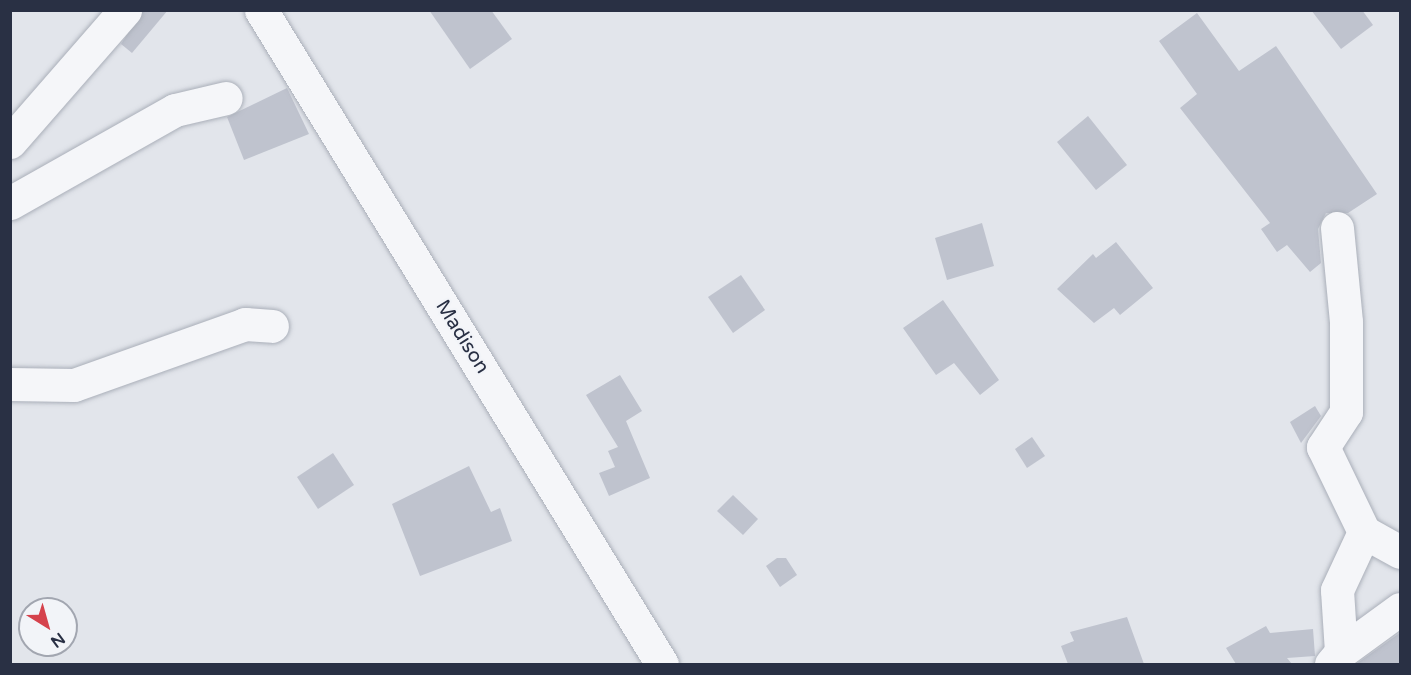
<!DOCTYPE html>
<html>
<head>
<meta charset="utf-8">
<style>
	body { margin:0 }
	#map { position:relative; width:1411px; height:675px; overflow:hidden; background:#e2e5eb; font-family:"Varela Round",sans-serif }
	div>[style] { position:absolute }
	.building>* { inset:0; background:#bfc3ce }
	.roads { filter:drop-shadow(0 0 2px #aaafb9) drop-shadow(0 0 2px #aaafb9) }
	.minor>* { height:33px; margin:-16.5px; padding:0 16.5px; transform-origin:16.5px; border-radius:16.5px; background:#f5f6f9 }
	span { translate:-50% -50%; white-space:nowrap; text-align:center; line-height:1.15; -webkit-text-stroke:4.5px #f2f4f8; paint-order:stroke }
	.street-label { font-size:20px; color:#293044 }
	.frame { position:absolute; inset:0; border:12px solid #293044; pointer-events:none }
	.north { position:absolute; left:18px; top:597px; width:60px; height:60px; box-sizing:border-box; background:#f2f4f8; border:2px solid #a2a6b0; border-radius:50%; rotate:143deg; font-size:16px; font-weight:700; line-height:24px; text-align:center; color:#293044 }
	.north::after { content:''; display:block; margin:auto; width:21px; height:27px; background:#d5424c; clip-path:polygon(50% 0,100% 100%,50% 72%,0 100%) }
</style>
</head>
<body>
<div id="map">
	<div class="building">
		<i style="clip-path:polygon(143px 10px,168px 10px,132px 53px,121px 44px)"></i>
		<i style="clip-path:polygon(429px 10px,491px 10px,512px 39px,470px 69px)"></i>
		<i style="clip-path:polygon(1311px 10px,1362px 10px,1373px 25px,1341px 49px)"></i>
		<i style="clip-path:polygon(1197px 13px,1239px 71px,1276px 46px,1377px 194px,1348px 213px,1326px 213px,1318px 229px,1321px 263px,1310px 272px,1287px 245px,1277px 252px,1261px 229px,1270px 223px,1180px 108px,1197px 94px,1159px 41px)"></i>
		<i style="clip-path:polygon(287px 88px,309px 134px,244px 160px,227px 117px)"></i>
		<i style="clip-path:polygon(1088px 116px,1127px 165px,1096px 190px,1057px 142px)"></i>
		<i style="clip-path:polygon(982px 223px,994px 266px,947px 280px,935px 238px)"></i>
		<i style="clip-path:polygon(1116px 242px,1153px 288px,1120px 315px,1114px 308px,1094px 323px,1057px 289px,1093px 254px,1096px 258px)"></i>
		<i style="clip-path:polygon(741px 275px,765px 310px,733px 333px,708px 297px)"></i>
		<i style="clip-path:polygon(943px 300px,999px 380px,980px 395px,954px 363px,936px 375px,903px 328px)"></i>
		<i style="clip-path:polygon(620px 375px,642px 411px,626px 421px,650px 478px,609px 496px,599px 473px,615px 467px,608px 451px,618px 447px,586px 395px)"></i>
		<i style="clip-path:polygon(1315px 406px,1321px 416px,1301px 443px,1290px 422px)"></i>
		<i style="clip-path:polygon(1032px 437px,1045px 456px,1027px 468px,1015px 449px)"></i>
		<i style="clip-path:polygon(333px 453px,354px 485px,318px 509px,297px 477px)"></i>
		<i style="clip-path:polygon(469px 466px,491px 512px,500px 508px,512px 541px,420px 576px,392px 504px)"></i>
		<i style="clip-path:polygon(733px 495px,758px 519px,743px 535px,717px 511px)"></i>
		<i style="clip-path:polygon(777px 558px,786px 558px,797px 575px,780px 587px,766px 566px)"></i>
		<i style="clip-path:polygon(1127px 617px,1144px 664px,1068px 664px,1061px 646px,1074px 641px,1070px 632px)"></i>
		<i style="clip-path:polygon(1266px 626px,1270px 633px,1313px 629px,1315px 656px,1287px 658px,1292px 664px,1236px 664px,1226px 648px)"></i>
		<i style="clip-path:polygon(1401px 632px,1401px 664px,1356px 664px)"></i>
	</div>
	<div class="roads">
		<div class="minor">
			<i style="left:261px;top:10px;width:767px;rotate:58.49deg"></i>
			<i style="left:10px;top:142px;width:175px;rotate:-48.9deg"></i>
			<i style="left:10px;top:203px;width:189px;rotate:-29.4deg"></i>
			<i style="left:175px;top:110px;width:52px;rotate:-13.2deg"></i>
			<i style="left:1337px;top:228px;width:94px;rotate:84.5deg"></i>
			<i style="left:1346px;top:322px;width:90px;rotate:90deg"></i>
			<i style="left:1346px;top:412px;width:42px;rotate:123.3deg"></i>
			<i style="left:1323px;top:447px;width:94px;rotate:64.2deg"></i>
			<i style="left:1364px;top:532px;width:41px;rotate:29.1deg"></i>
			<i style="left:10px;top:384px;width:64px;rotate:0.9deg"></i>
			<i style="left:74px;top:385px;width:182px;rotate:-19.6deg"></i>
			<i style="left:245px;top:324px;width:27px;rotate:4deg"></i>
			<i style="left:1341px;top:652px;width:73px;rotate:-36.1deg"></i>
			<i style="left:1331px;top:664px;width:16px;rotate:-50deg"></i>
			<i style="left:1341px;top:652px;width:62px;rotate:-93.7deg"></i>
			<i style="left:1337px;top:590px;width:64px;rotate:-65deg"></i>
		</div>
	</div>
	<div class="street-label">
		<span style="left:462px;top:337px;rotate:58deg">Madison</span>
	</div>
	<div class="frame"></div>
	<div class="north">N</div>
</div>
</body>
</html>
